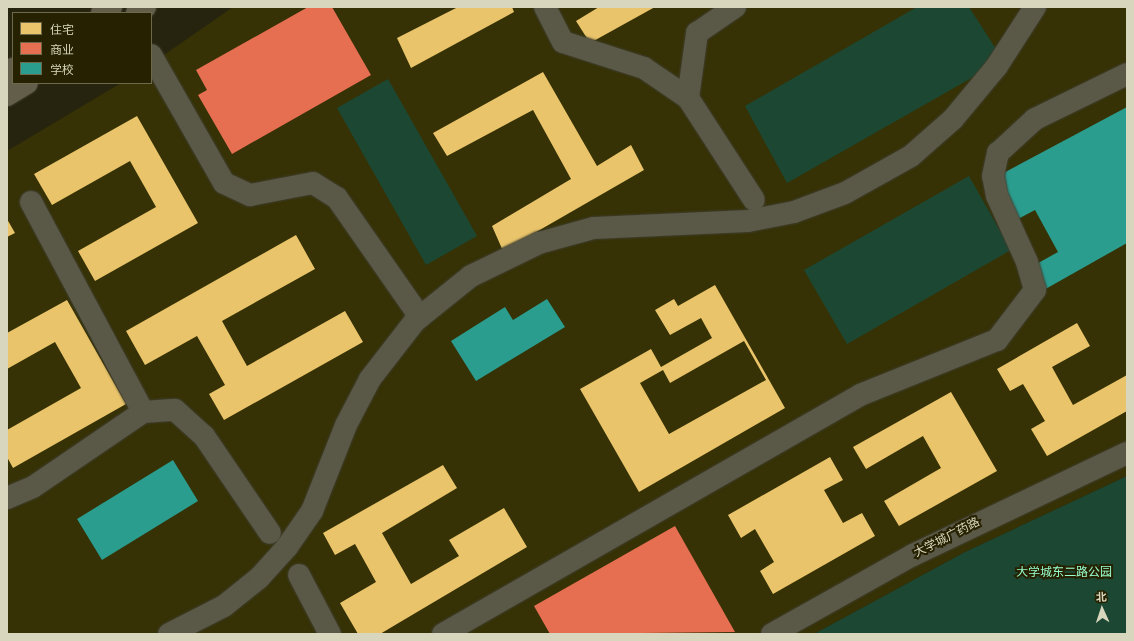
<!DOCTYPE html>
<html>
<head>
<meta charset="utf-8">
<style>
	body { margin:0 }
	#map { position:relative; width:1134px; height:641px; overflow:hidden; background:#26230e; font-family:Arial,"Noto Sans SC",sans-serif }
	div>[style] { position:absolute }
	.built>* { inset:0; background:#363205 }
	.green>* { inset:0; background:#1c4833 }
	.homes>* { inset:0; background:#e9c46a }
	.shops>* { inset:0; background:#e76f51 }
	.schools>* { inset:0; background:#2a9d8f }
	.roads { filter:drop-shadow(0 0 1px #3f3d2e) drop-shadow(0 0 1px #3f3d2e) }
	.minor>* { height:22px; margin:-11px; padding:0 11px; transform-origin:11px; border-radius:11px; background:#5a5846 }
	.major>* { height:22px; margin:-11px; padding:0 11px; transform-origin:11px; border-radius:11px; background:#625e4a }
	span { translate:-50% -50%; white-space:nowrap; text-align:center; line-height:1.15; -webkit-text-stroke:4px #262100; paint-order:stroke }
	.street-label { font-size:12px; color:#d8d6bc }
	.park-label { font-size:12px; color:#96fdce }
	.frame { position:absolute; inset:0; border:8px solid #d8d6bc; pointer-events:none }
	.legend { position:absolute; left:12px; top:12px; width:140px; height:72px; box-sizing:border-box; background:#262100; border:1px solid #6d694b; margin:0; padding:5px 7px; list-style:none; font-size:12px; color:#d8d6bc }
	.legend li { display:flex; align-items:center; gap:8px; height:20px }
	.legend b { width:20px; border:1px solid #6d694b }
	.north { position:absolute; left:1082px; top:589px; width:40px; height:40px; -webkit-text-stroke:3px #262100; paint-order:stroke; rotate:357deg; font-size:11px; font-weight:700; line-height:16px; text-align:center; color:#d8d6bc }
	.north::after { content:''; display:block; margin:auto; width:14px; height:18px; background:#d8d6bc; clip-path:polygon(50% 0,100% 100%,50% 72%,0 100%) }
</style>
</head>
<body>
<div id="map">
	<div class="built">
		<i style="clip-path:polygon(233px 7px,1127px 7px,1127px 476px,965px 552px,814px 634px,7px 634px,7px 151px,121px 83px,151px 83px,151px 64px)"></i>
	</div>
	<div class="green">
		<i style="clip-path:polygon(917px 7px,969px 7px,1003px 60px,787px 183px,745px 106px)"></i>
		<i style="clip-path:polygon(388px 79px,477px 236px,426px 265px,337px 108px)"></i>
		<i style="clip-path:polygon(969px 176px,1011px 250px,847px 344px,804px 270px)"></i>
		<i style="clip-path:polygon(1127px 476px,1127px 634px,814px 634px,965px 552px)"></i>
	</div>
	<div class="homes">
		<i style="clip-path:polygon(458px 7px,512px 7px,514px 12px,411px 68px,397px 38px)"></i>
		<i style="clip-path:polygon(599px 7px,655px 7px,590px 43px,576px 21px)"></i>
		<i style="clip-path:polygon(543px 72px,597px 166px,631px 145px,644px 170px,503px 251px,492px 226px,571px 179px,533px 110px,447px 156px,433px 133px)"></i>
		<i style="clip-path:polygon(137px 116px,198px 223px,95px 281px,78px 251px,156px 207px,130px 161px,52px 205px,34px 174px)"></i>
		<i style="clip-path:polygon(7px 219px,15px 233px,7px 237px)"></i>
		<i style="clip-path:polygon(296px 235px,315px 269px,222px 321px,247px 366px,345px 311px,363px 342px,224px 420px,209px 394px,225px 385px,197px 336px,145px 365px,126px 331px)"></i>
		<i style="clip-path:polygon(evenodd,715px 285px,785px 408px,639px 492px,580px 389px,651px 349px,661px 367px,712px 338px,701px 318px,670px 335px,655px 310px,674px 299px,678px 306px,715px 285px,744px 341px,766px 380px,669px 434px,640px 383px,663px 370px,670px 383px,744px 341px)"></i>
		<i style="clip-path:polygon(67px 300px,126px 404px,13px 468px,7px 457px,7px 430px,81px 388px,55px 342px,7px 369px,7px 333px)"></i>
		<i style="clip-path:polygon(1077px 323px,1090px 346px,1052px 367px,1073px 405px,1127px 375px,1127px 411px,1047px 456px,1031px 429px,1045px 421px,1023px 384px,1010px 391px,997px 369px)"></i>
		<i style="clip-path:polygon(951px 392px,997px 471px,899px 526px,884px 501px,941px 468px,923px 436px,866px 469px,853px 447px)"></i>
		<i style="clip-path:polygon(830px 457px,843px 480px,824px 490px,843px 523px,862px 513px,875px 536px,773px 594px,760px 571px,774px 562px,755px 529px,741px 538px,728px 515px)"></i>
		<i style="clip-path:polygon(443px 465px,457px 488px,382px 533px,411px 584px,459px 556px,449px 540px,504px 508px,527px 547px,380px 634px,358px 634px,340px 603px,376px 582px,355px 544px,335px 555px,323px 533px)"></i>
	</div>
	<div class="shops">
		<i style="clip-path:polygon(308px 7px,332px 7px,371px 75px,232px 154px,198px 95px,207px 90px,196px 70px)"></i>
		<i style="clip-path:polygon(675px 526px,735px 632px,550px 634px,534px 606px)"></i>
	</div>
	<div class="schools">
		<i style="clip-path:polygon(1127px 107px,1127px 243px,1042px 291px,1031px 267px,1058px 252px,1035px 210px,1018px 219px,996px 177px)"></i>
		<i style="clip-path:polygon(547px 299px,565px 327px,476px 381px,451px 341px,505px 307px,513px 320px)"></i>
		<i style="clip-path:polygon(173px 460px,198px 501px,102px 560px,77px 519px)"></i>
	</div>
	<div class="roads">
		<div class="minor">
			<i style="left:545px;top:7px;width:39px;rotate:63deg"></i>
			<i style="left:563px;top:42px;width:85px;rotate:17.8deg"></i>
			<i style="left:644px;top:68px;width:53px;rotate:34.3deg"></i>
			<i style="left:688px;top:98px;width:121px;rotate:57.1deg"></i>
			<i style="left:151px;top:55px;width:147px;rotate:60.3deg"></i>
			<i style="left:224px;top:183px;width:29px;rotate:25deg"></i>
			<i style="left:250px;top:195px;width:64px;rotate:-10.8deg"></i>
			<i style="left:313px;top:183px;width:28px;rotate:32deg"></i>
			<i style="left:337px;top:198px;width:145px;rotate:55.1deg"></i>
			<i style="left:688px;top:98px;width:66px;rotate:-82.1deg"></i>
			<i style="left:697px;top:33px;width:46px;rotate:-34.4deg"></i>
			<i style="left:31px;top:202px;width:238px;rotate:61.9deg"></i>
			<i style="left:7px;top:498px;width:28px;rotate:-23deg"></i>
			<i style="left:33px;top:487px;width:133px;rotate:-34.3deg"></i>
			<i style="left:143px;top:412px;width:32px;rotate:-4deg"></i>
			<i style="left:175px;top:410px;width:39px;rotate:42deg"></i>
			<i style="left:204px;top:436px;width:117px;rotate:55.8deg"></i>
			<i style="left:299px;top:575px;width:67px;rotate:62.3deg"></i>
			<i style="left:169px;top:634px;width:62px;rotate:-27deg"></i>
			<i style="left:224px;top:606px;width:45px;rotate:-38.7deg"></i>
			<i style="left:259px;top:578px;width:42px;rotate:-47.9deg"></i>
			<i style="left:287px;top:547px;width:44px;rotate:-55.2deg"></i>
			<i style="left:312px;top:511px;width:92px;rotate:-68.4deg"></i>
			<i style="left:346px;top:425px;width:52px;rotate:-62.4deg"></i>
			<i style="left:370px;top:379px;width:73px;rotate:-52.2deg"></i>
			<i style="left:415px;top:321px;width:72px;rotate:-38.8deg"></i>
			<i style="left:471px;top:276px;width:76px;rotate:-25.9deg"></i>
			<i style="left:539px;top:243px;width:57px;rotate:-15.3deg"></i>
			<i style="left:594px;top:228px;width:154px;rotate:-2.6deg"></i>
			<i style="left:748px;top:221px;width:47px;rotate:-11.1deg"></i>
			<i style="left:794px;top:212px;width:54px;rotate:-20.4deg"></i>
			<i style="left:845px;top:193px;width:76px;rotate:-29.3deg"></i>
			<i style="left:911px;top:156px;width:56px;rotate:-41.4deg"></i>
			<i style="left:953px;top:119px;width:69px;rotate:-50.3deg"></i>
			<i style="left:997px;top:66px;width:70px;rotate:-57.2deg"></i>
			<i style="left:443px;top:634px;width:481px;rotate:-29.8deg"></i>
			<i style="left:860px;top:395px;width:148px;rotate:-21.9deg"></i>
			<i style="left:997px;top:340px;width:63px;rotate:-52.8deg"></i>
			<i style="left:1035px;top:290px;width:29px;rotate:-106deg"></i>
			<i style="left:1027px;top:262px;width:72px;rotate:-114.4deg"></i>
			<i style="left:997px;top:196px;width:20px;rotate:-101deg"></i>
			<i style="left:993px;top:176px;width:24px;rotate:-78deg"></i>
			<i style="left:998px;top:153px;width:50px;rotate:-42.6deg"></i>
			<i style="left:1035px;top:119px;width:102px;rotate:-26.1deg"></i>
			<i style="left:772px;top:634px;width:162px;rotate:-29.3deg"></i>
			<i style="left:913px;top:555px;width:237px;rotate:-25.5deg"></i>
		</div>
		<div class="major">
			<i style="left:102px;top:13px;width:11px;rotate:-34deg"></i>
			<i style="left:137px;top:13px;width:10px;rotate:-37deg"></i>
			<i style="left:7px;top:72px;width:7px;rotate:-27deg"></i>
			<i style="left:7px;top:95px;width:23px;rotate:-31deg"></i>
		</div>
	</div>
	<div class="street-label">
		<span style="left:947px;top:538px;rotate:-27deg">大学城广药路</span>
	</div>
	<div class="park-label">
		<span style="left:1064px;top:573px">大学城东二路公园</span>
	</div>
	<div class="frame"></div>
	<ul class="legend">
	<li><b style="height:11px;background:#e9c46a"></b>住宅</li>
	<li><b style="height:11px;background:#e76f51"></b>商业</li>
	<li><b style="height:11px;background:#2a9d8f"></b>学校</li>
	</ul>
	<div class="north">北</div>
</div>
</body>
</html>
